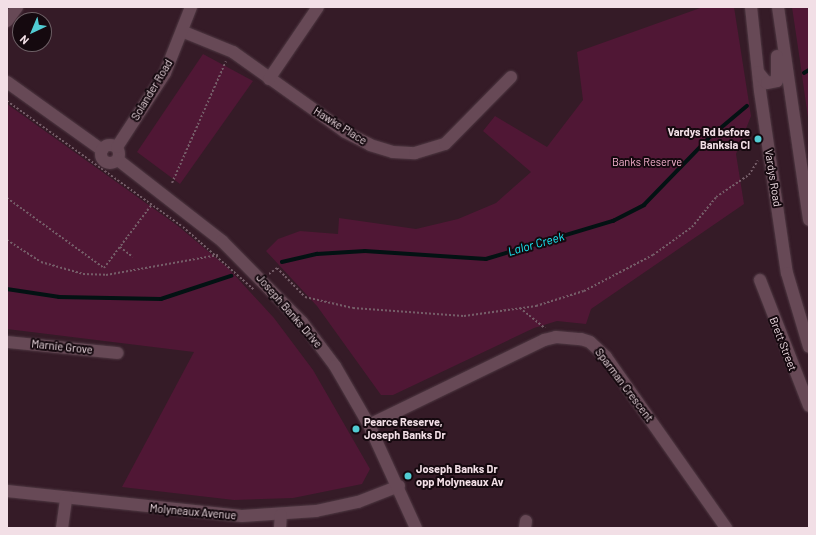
<!DOCTYPE html>
<html>
<head>
<meta charset="utf-8">
<style>
	body { margin:0 }
	#map { position:relative; width:816px; height:535px; overflow:hidden; background:#351b27; font-family:Barlow,sans-serif }
	div>[style] { position:absolute }
	.green>* { inset:0; background:#501735 }
	.stream>* { height:3.5px; margin:-1.75px; padding:0 1.75px; transform-origin:1.75px; border-radius:1.75px; background:#031213 }
	.path>* { height:2px; margin-top:-1px; transform-origin:0; background:repeating-linear-gradient(90deg,#755d68 0 2px,transparent 0 4px) }
	.roads { filter:drop-shadow(0 0 1px #4f3943) drop-shadow(0 0 1px #4f3943) }
	.street>* { height:12px; margin:-6px; padding:0 6px; transform-origin:6px; border-radius:6px; background:#674956 }
	.secondary>* { height:12px; margin:-6px; padding:0 6px; transform-origin:6px; border-radius:6px; background:#674956 }
	.secondary>.ring { margin:-6px; padding:0; box-sizing:content-box; background:none; border:12px solid #674956; border-radius:50% }
	.dots>* { width:11px; height:11px; translate:-50% -50%; box-sizing:border-box; border:2px solid #15090f; border-radius:50% }
	span { translate:-50% -50%; white-space:nowrap; text-align:center; line-height:1.15; -webkit-text-stroke:4px #15090f; paint-order:stroke }
	.street-label { font-size:11px; color:#f2dfe6 }
	.poi-label { font-size:11px; color:#f2dfe6; font-weight:700 }
	.right { translate:-100% -50%; text-align:right }
	.left { translate:0 -50%; text-align:left }
	.park-label { font-size:11px; color:#f4b1ce }
	.water-label { font-size:12px; color:#19ebf6; font-style:italic }
	.frame { position:absolute; inset:0; border:8px solid #f2dfe6; pointer-events:none }
	.north { position:absolute; left:12px; top:12px; width:40px; height:40px; box-sizing:border-box; background:#15090f; border:1px solid #6d5f65; border-radius:50%; rotate:224deg; font-size:11px; font-weight:700; line-height:16px; text-align:center; color:#f2dfe6 }
	.north::after { content:''; display:block; margin:auto; width:14px; height:18px; background:#51ccd3; clip-path:polygon(50% 0,100% 100%,50% 72%,0 100%) }
</style>
</head>
<body>
<div id="map">
	<div class="green">
		<i style="clip-path:polygon(703px 7px,734px 7px,751px 116px,736px 154px,744px 204px,591px 309px,586px 324px,557px 321px,534px 328px,393px 395px,381px 395px,317px 306px,266px 251px,278px 239px,300px 231px,338px 234px,339px 218px,416px 229px,458px 219px,496px 203px,531px 172px,483px 131px,495px 116px,547px 147px,583px 100px,577px 52px)"></i>
		<i style="clip-path:polygon(792px 7px,809px 7px,809px 125px,800px 61px)"></i>
		<i style="clip-path:polygon(203px 54px,253px 81px,180px 184px,137px 152px)"></i>
		<i style="clip-path:polygon(7px 104px,178px 226px,228px 268px,274px 318px,313px 370px,370px 469px,362px 484px,293px 498px,234px 500px,122px 487px,194px 352px,7px 329px)"></i>
	</div>
	<div class="stream">
		<i style="left:804px;top:73px;width:6px;rotate:-31deg"></i>
		<i style="left:282px;top:262px;width:36px;rotate:-13deg"></i>
		<i style="left:317px;top:254px;width:48px;rotate:-3.6deg"></i>
		<i style="left:365px;top:251px;width:121px;rotate:3.8deg"></i>
		<i style="left:486px;top:259px;width:133px;rotate:-16.7deg"></i>
		<i style="left:613px;top:221px;width:35px;rotate:-27deg"></i>
		<i style="left:644px;top:205px;width:95px;rotate:-45.9deg"></i>
		<i style="left:710px;top:137px;width:48px;rotate:-40deg"></i>
		<i style="left:7px;top:289px;width:53px;rotate:8.7deg"></i>
		<i style="left:59px;top:297px;width:102px;rotate:1.1deg"></i>
		<i style="left:161px;top:299px;width:74px;rotate:-18.2deg"></i>
	</div>
	<div class="path">
		<i style="left:7px;top:101px;width:216px;rotate:35.6deg"></i>
		<i style="left:183px;top:227px;width:94px;rotate:41.5deg"></i>
		<i style="left:172px;top:183px;width:133px;rotate:-66.1deg"></i>
		<i style="left:7px;top:198px;width:120px;rotate:35.8deg"></i>
		<i style="left:104px;top:268px;width:80px;rotate:-53.1deg"></i>
		<i style="left:7px;top:240px;width:40px;rotate:32.9deg"></i>
		<i style="left:41px;top:262px;width:44px;rotate:15.9deg"></i>
		<i style="left:83px;top:274px;width:23px;rotate:2deg"></i>
		<i style="left:106px;top:275px;width:114px;rotate:-10.1deg"></i>
		<i style="left:120px;top:247px;width:16px;rotate:38deg"></i>
		<i style="left:269px;top:274px;width:10px;rotate:-37deg"></i>
		<i style="left:277px;top:268px;width:40px;rotate:46deg"></i>
		<i style="left:305px;top:297px;width:49px;rotate:12.9deg"></i>
		<i style="left:353px;top:308px;width:111px;rotate:4.1deg"></i>
		<i style="left:464px;top:316px;width:73px;rotate:-7.9deg"></i>
		<i style="left:536px;top:306px;width:50px;rotate:-17.4deg"></i>
		<i style="left:584px;top:291px;width:78px;rotate:-27.6deg"></i>
		<i style="left:653px;top:255px;width:48px;rotate:-35.7deg"></i>
		<i style="left:692px;top:227px;width:38px;rotate:-51deg"></i>
		<i style="left:716px;top:197px;width:40px;rotate:-34deg"></i>
		<i style="left:749px;top:175px;width:17px;rotate:-59deg"></i>
		<i style="left:520px;top:308px;width:32px;rotate:39deg"></i>
	</div>
	<div class="roads">
		<div class="street">
			<i style="left:7px;top:21px;width:17px;rotate:-54deg"></i>
			<i style="left:184px;top:32px;width:53px;rotate:22.2deg"></i>
			<i style="left:233px;top:52px;width:138px;rotate:35.5deg"></i>
			<i style="left:345px;top:132px;width:28px;rotate:27deg"></i>
			<i style="left:370px;top:145px;width:24px;rotate:17deg"></i>
			<i style="left:393px;top:152px;width:22px;rotate:3deg"></i>
			<i style="left:415px;top:153px;width:31px;rotate:-17deg"></i>
			<i style="left:445px;top:144px;width:94px;rotate:-45.4deg"></i>
			<i style="left:269px;top:79px;width:87px;rotate:-55.8deg"></i>
			<i style="left:760px;top:280px;width:135px;rotate:68.7deg"></i>
			<i style="left:7px;top:342px;width:111px;rotate:5.7deg"></i>
			<i style="left:369px;top:425px;width:195px;rotate:-25.9deg"></i>
			<i style="left:544px;top:340px;width:12px;rotate:-14deg"></i>
			<i style="left:556px;top:337px;width:25px;rotate:5deg"></i>
			<i style="left:581px;top:339px;width:9px;rotate:18deg"></i>
			<i style="left:590px;top:342px;width:22px;rotate:43deg"></i>
			<i style="left:606px;top:357px;width:209px;rotate:54.9deg"></i>
			<i style="left:7px;top:491px;width:236px;rotate:6.1deg"></i>
			<i style="left:242px;top:516px;width:74px;rotate:-3.9deg"></i>
			<i style="left:316px;top:511px;width:43px;rotate:-12.1deg"></i>
			<i style="left:358px;top:502px;width:44px;rotate:-21.3deg"></i>
			<i style="left:62px;top:528px;width:30px;rotate:-82deg"></i>
			<i style="left:280px;top:528px;width:13px;rotate:-86deg"></i>
			<i style="left:525px;top:528px;width:7px;rotate:-82deg"></i>
		</div>
		<div class="secondary">
			<i style="left:751px;top:7px;width:84px;rotate:83.9deg"></i>
			<i style="left:760px;top:91px;width:184px;rotate:81.6deg"></i>
			<i style="left:787px;top:273px;width:77px;rotate:73.4deg"></i>
			<i style="left:778px;top:7px;width:215px;rotate:81.7deg"></i>
			<i style="left:758px;top:72px;width:14px;rotate:51deg"></i>
			<i style="left:767px;top:83px;width:10px;rotate:-11deg"></i>
			<i style="left:777px;top:81px;width:25px;rotate:-90deg"></i>
			<i style="left:7px;top:82px;width:117px;rotate:35.6deg"></i>
			<i class="ring" style="left:101px;top:145px;width:6px;height:6px"></i>
			<i style="left:117px;top:147px;width:88px;rotate:-57deg"></i>
			<i style="left:165px;top:73px;width:71px;rotate:-68.5deg"></i>
			<i style="left:118px;top:160px;width:132px;rotate:37.9deg"></i>
			<i style="left:222px;top:241px;width:114px;rotate:45.4deg"></i>
			<i style="left:302px;top:322px;width:55px;rotate:53.1deg"></i>
			<i style="left:335px;top:366px;width:68px;rotate:60deg"></i>
			<i style="left:369px;top:425px;width:113px;rotate:65.5deg"></i>
		</div>
	</div>
	<div class="dots">
		<i style="left:758px;top:139px;background:#51ccd3"></i>
		<i style="left:356px;top:429px;background:#51ccd3"></i>
		<i style="left:408px;top:476px;background:#51ccd3"></i>
	</div>
	<div class="street-label">
		<span style="left:152px;top:90px;rotate:-59deg">Solander Road</span>
		<span style="left:340px;top:126px;rotate:32deg">Hawke Place</span>
		<span style="left:773px;top:178px;rotate:81deg">Vardys Road</span>
		<span style="left:289px;top:311px;rotate:49deg">Joseph Banks Drive</span>
		<span style="left:783px;top:344px;rotate:69deg">Brett Street</span>
		<span style="left:62px;top:347px;rotate:6deg">Marnie Grove</span>
		<span style="left:624px;top:385px;rotate:53deg">Sparman Crescent</span>
		<span style="left:193px;top:512px;rotate:5deg">Molyneaux Avenue</span>
	</div>
	<div class="poi-label">
		<span class="right" style="left:750px;top:139px">Vardys Rd before<br>Banksia Cl</span>
		<span class="left" style="left:364px;top:429px">Pearce Reserve,<br>Joseph Banks Dr</span>
		<span class="left" style="left:416px;top:476px">Joseph Banks Dr<br>opp Molyneaux Av</span>
	</div>
	<div class="park-label">
		<span style="left:647px;top:162px">Banks Reserve</span>
	</div>
	<div class="water-label">
		<span style="left:536px;top:244px;rotate:-16deg">Lalor Creek</span>
	</div>
	<div class="frame"></div>
	<div class="north">N</div>
</div>
</body>
</html>
